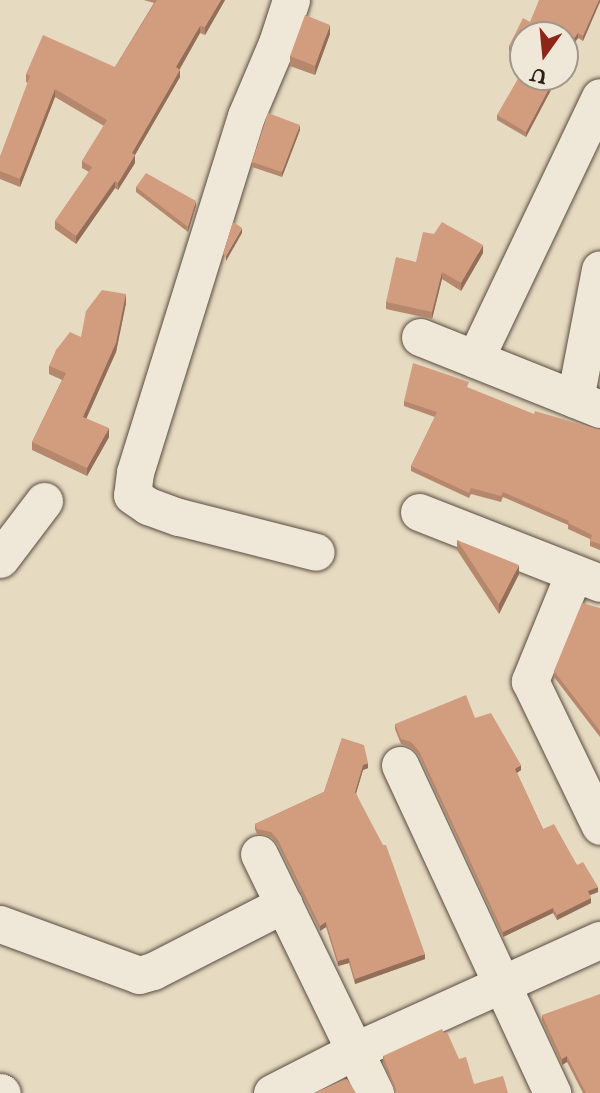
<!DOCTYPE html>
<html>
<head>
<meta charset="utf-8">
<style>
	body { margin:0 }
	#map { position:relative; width:600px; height:1093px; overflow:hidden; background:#e6dac1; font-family:"IM FELL English",serif }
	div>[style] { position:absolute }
	.roads { filter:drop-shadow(0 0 2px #5a4c40) drop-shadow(0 0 2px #5a4c40) }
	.minor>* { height:37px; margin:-18.5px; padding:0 18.5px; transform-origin:18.5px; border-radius:18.5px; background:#efe7d7 }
	.wall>* { inset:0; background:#b5876d }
	.shaded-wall>* { inset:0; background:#936e59 }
	.building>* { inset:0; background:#d29d7f }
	span { translate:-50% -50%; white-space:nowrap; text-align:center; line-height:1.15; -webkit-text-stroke:5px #efe7d7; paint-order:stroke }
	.north { position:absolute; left:509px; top:21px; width:70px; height:70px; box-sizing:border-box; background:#efe7d7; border:2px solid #a19689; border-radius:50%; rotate:195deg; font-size:19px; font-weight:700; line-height:28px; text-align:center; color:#2c1c15 }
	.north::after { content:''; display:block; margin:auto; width:24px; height:32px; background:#8f2418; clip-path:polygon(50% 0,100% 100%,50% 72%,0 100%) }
</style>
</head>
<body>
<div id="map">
	<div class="roads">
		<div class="minor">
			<i style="left:291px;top:0;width:45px;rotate:108deg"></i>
			<i style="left:277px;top:43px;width:79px;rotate:113deg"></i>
			<i style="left:246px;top:116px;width:373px;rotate:107.3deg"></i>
			<i style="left:135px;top:472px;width:23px;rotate:97deg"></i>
			<i style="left:132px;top:495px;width:19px;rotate:35deg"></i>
			<i style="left:148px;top:506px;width:33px;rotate:20deg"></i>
			<i style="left:179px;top:517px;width:141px;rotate:14.3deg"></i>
			<i style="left:420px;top:337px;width:194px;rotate:21.8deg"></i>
			<i style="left:475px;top:359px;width:290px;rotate:-64.5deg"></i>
			<i style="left:575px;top:399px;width:132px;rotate:-79.1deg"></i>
			<i style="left:419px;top:512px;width:194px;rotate:21.4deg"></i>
			<i style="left:0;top:559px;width:73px;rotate:-52.8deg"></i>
			<i style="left:574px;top:573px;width:117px;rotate:112.2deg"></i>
			<i style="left:530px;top:681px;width:161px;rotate:64.2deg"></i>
			<i style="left:400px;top:765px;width:362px;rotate:65.1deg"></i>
			<i style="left:259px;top:854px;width:266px;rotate:64.1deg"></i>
			<i style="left:0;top:924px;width:148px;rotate:20.1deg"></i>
			<i style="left:139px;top:975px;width:15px;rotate:-16deg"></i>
			<i style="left:153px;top:971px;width:147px;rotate:-27.1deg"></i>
			<i style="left:0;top:1092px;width:2px;rotate:27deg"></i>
			<i style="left:272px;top:1093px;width:94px;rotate:-27.1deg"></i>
			<i style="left:356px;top:1050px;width:268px;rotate:-24.3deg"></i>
		</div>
	</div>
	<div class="wall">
		<i style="clip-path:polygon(144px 0,225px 0,205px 35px,200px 33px,180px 69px,180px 77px,135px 155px,135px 163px,118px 190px,115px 188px,76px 244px,55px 229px,55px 221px,89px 172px,82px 168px,82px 161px,104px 126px,55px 97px,20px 187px,0 179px,0 157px,28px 83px,26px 82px,26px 74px,115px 67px,154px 3px)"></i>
		<i style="clip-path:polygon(600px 0,583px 41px,578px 38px,565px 56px,565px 35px,523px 35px,523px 59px,509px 51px,509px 46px,530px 22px)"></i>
		<i style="clip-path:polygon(330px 34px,315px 75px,290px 66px,290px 56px)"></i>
		<i style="clip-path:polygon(552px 88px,526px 137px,497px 120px,497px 115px)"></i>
		<i style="clip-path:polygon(300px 130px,282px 177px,252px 167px,252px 162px)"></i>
		<i style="clip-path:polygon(136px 187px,196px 206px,188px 232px,136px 192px)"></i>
		<i style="clip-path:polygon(483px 253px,461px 291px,442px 279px,432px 319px,386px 309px,386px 302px,416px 262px)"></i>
		<i style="clip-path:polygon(126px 303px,116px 352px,86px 419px,109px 437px,87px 476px,32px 450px,32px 442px,62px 380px,49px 374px,49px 366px,81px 337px)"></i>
		<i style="clip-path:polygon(404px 401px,534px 414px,600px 430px,600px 550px,590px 546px,590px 539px,568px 529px,568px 525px,503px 497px,501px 502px,471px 494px,469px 498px,411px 471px,411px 466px,435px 417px,404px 406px)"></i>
		<i style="clip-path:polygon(457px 540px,519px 574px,499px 614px,457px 550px)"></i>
		<i style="clip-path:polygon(600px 608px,600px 737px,554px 677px,554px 671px)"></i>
		<i style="clip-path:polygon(475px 718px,521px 770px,517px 773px,543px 829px,577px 865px,598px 892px,590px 895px,591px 903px,557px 920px,553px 913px,503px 937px,419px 756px,411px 748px,401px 744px,395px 729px,395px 724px)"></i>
		<i style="clip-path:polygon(342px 738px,368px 768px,363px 770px,356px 793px,425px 959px,355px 984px,349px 963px,338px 966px,326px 927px,320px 931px,278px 845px,271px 837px,257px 834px,255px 829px,255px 824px,324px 792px)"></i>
		<i style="clip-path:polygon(542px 1015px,600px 1093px,583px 1093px,567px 1062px,562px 1065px,542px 1021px)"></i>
		<i style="clip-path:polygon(383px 1056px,459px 1059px,474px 1084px,395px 1092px,383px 1061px)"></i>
	</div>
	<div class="shaded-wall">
		<i style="clip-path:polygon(221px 0,225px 0,205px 35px,205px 27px)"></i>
		<i style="clip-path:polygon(599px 0,600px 0,600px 2px,583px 41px,583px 36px)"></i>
		<i style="clip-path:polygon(330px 25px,330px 34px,315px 75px,315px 66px)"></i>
		<i style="clip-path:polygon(200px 26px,200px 33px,176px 75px,176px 67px)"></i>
		<i style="clip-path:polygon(578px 33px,578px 38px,565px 56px,565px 51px)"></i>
		<i style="clip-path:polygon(180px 70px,180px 77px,132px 160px,132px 153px)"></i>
		<i style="clip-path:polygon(552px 83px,552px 88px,526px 137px,526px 132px)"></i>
		<i style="clip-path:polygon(55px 89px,55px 97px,20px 187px,20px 179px)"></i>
		<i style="clip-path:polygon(300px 125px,300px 130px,282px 177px,282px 172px)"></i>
		<i style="clip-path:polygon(135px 155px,135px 163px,118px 190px,118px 183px)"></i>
		<i style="clip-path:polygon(115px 181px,115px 188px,76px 244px,76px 236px)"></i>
		<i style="clip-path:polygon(196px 201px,196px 206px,188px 232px,188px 227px)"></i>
		<i style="clip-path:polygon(242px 228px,242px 233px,226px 261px,226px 256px)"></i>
		<i style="clip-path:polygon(483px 245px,483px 253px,461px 291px,461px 283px)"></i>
		<i style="clip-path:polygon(442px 272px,442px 279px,432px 319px,432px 312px)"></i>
		<i style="clip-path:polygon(126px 294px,126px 303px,116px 352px,83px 426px,83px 417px)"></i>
		<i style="clip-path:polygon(109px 428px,109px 437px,87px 476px,87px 468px)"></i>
		<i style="clip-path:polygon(519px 565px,519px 574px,499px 614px,499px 604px)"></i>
		<i style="clip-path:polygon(368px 763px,368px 768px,363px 770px,355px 797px,355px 792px,363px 765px)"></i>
		<i style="clip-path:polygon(521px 765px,521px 770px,515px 774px,515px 769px)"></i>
		<i style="clip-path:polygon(598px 887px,598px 892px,588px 896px,588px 891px)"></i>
		<i style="clip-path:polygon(591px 898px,591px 903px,557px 920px,557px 915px)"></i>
		<i style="clip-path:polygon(553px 908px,553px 913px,503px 937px,503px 932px)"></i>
		<i style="clip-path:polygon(326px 922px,326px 927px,320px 931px,320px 926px)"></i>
		<i style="clip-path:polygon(425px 954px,425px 959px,355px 984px,355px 979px)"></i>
		<i style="clip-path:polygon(349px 958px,349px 963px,338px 966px,338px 961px)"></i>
		<i style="clip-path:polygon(567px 1056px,567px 1062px,562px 1065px,562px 1059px)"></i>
	</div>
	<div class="building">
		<i style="clip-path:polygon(157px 0,221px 0,205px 27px,200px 26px,176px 67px,180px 70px,132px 153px,135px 155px,118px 183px,115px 181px,76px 236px,55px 221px,92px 167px,82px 161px,107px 120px,55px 89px,20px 179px,0 171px,0 157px,30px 76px,26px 74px,43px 35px,115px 67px)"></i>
		<i style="clip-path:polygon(539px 0,599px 0,583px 36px,578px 33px,565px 51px,565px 35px,523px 35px,523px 54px,509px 46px,523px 18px,530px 22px)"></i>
		<i style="clip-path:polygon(305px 15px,330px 25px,315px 66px,290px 56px)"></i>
		<i style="clip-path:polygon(523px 70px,523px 77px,543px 77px,552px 83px,526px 132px,497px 115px)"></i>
		<i style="clip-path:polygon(268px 113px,300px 125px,282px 172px,252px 162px)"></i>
		<i style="clip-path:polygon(146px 173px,196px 201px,188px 227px,136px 187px)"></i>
		<i style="clip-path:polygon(233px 222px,242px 228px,226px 256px,223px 254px)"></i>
		<i style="clip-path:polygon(442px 222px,483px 245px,461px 283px,442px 272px,432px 312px,386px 302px,396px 257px,416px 262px,423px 232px,434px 234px)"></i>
		<i style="clip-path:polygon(102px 290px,126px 294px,116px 343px,83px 417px,109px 428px,87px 468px,32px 442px,66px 373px,49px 366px,56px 350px,70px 332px,81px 337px,86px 311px)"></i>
		<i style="clip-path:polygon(413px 363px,469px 382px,467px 387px,534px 414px,535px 411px,600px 430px,600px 544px,590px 541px,592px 535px,568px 523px,569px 521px,503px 492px,501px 496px,471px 488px,469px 493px,411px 466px,437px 412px,404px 401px)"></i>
		<i style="clip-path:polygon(457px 540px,519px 565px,499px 604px)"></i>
		<i style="clip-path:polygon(582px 603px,600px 608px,600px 731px,554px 671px)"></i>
		<i style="clip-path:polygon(466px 695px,475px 718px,491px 713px,521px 765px,515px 769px,543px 829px,554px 824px,577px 865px,583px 862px,598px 887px,588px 891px,591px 898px,557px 915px,553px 908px,503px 932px,419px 751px,411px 742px,401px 739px,395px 724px)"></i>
		<i style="clip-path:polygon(342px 738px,364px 745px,368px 763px,363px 765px,355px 792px,383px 845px,386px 845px,425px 954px,355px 979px,349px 958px,338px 961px,326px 922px,320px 926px,278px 840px,271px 832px,257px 829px,255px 824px,324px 792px)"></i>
		<i style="clip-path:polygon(600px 994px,600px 1093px,586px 1093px,567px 1056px,562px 1059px,542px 1015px)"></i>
		<i style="clip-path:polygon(442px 1029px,444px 1033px,447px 1032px,459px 1059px,466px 1057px,474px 1084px,503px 1076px,508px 1093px,395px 1093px,396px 1089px,383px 1056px)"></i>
		<i style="clip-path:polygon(347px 1079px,356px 1093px,314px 1093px)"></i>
	</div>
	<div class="north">U</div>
</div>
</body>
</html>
